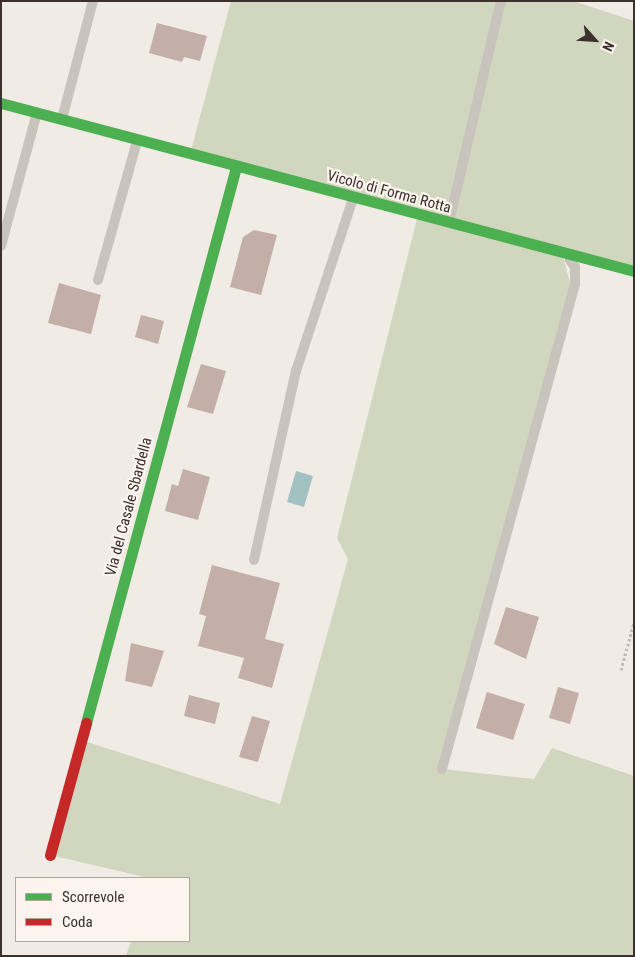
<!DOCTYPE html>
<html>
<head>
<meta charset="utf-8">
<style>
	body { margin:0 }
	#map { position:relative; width:635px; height:957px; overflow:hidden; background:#f0ebe5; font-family:"Roboto Condensed",sans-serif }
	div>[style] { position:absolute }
	.green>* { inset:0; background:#d1d6bf }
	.water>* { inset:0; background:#a1c2c1 }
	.building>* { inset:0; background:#c3afa7 }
	.path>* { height:3px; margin-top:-1.5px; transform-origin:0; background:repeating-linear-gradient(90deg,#c2bbb6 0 2.5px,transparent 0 5px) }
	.lane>* { height:10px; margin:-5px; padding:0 5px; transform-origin:5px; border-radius:5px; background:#c9c3be }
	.fast>* { height:11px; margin:-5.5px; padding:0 5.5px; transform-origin:5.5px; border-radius:5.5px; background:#4caf50 }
	.jam>* { height:11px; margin:-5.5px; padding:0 5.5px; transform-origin:5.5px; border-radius:5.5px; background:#c62828 }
	span { translate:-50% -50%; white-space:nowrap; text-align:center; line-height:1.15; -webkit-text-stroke:4.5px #fbf5ee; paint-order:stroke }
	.street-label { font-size:15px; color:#3b302b }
	.frame { position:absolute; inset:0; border:2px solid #3b302b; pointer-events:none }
	.legend { position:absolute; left:15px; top:877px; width:175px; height:65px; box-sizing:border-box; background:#fbf5ee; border:1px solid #aea6a0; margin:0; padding:6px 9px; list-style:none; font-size:15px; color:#3b302b }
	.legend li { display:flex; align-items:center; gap:10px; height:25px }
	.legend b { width:25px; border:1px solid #aea6a0 }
	.north { position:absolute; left:570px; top:15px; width:50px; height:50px; -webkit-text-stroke:4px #fbf5ee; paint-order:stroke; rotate:116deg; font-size:14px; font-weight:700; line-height:20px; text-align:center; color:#3b302b }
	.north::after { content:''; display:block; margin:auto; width:18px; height:22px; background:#3b302b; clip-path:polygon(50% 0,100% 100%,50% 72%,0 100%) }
</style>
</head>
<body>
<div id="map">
	<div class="green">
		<i style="clip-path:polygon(231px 1px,573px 1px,634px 21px,634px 274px,562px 253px,573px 294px,442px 769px,534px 779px,552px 748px,634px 776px,634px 956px,126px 956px,131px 941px,189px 941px,189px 878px,149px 878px,50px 855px,81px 740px,280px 804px,348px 559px,337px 538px,418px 215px,190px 154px)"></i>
	</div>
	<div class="water">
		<i style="clip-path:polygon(296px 471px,313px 476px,304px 507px,287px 502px)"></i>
	</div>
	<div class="building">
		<i style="clip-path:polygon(157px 23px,207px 36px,200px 61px,184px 57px,182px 62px,149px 53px)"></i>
		<i style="clip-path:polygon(254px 230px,277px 235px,261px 295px,230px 287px,243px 237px)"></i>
		<i style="clip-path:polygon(59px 283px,101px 295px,91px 334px,48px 323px)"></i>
		<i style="clip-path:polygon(141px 315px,164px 321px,158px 344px,135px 337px)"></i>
		<i style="clip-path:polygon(201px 364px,226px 371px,213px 414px,187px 407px)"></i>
		<i style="clip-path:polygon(183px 469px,210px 477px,198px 520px,165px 511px,172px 484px,178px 486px)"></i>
		<i style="clip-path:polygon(212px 565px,280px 583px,265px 639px,284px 644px,272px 688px,238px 678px,244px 658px,198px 646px,206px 616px,199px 614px)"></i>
		<i style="clip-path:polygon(506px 607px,539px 617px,526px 659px,494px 644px)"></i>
		<i style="clip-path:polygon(131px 643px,164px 651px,152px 687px,125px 681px)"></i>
		<i style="clip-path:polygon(558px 687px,579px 693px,570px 724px,549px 718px)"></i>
		<i style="clip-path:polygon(487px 692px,525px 704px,513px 740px,476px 728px)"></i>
		<i style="clip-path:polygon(189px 695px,220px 703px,215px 724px,184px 716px)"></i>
		<i style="clip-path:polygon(252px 716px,270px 721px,258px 762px,239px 757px)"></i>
	</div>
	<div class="path">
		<i style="left:621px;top:670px;width:50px;rotate:-74.8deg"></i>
	</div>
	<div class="lane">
		<i style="left:62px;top:119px;width:122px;rotate:-75.3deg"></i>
		<i style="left:449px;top:222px;width:227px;rotate:-76.8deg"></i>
		<i style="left:1px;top:246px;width:138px;rotate:-74.9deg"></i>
		<i style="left:98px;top:280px;width:144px;rotate:-74.3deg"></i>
		<i style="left:254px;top:560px;width:194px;rotate:-77.5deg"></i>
		<i style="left:296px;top:371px;width:181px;rotate:-71.7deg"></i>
		<i style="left:442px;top:769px;width:503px;rotate:-74.66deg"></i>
		<i style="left:575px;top:284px;width:17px;rotate:-90deg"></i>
		<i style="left:575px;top:267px;width:9px;rotate:-126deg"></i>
	</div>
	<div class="fast">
		<i style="left:1px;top:103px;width:655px;rotate:14.86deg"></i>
		<i style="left:86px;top:723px;width:576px;rotate:-74.9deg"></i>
	</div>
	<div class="jam">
		<i style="left:50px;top:855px;width:137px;rotate:-74.7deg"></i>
	</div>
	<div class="street-label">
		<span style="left:389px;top:192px;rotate:15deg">Vicolo di Forma Rotta</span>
		<span style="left:129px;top:507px;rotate:-75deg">Via del Casale Sbardella</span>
	</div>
	<div class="frame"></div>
	<ul class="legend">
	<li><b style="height:6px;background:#4caf50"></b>Scorrevole</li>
	<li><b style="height:6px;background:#c62828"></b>Coda</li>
	</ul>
	<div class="north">N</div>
</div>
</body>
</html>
